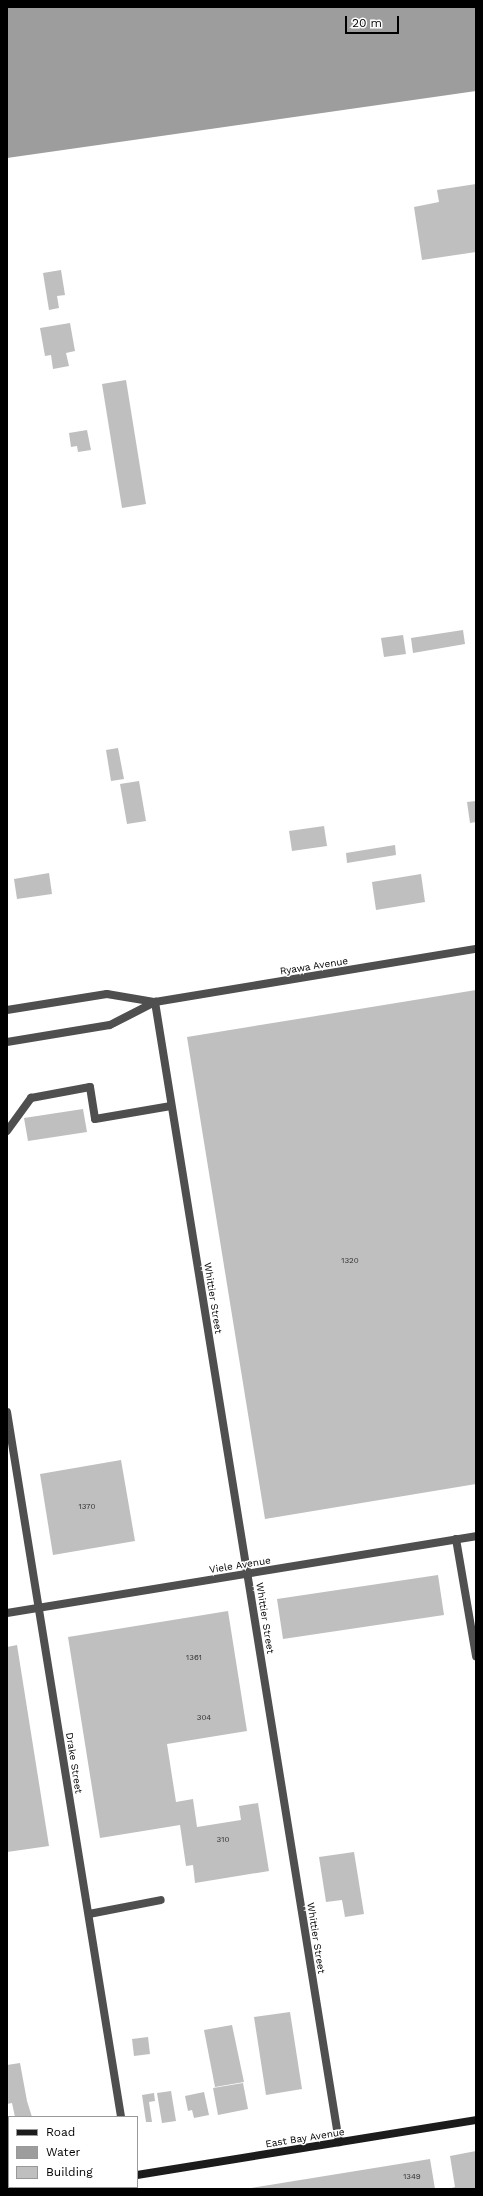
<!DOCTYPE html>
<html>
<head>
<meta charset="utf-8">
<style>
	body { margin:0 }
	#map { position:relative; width:483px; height:2196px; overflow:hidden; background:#fff; font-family:"Work Sans",sans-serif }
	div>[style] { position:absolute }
	.water>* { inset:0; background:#9d9d9d }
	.building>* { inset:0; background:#bfbfbf }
	.service>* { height:8px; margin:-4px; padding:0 4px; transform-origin:4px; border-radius:4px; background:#4f4f4f }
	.minor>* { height:8px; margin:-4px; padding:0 4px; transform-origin:4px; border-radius:4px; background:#4f4f4f }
	.tertiary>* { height:8px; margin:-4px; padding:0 4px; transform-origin:4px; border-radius:4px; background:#4f4f4f }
	.secondary>* { height:8px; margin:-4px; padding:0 4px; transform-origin:4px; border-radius:4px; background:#1c1c1c }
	span { translate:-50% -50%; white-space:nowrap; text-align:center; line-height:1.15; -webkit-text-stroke:3px #fff; paint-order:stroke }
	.number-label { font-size:8px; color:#303030 }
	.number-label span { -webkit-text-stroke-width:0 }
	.street-label { font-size:10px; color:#000 }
	.frame { position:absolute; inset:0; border:8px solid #000; pointer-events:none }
	.legend { position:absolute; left:8px; top:2116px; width:130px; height:72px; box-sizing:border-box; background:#fff; border:1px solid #999; margin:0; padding:5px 7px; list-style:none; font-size:12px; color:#000 }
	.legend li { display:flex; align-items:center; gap:8px; height:20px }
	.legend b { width:20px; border:1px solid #999 }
	.scale { position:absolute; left:345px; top:16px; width:54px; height:18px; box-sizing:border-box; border:2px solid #000; border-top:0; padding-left:5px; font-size:12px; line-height:14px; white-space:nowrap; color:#000; -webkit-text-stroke:3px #fff; paint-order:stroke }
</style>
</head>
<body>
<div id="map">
	<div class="water">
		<i style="clip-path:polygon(7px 7px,476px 7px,476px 91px,7px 158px)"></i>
	</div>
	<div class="building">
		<i style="clip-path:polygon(476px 184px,476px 252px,422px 260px,414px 207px,439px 202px,437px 190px)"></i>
		<i style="clip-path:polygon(61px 270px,65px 295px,57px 296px,59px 308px,49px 310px,43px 273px)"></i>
		<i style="clip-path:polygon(70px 323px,75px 351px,66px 353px,69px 366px,53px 369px,51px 355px,45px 356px,40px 328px)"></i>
		<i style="clip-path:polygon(126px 380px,146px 504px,122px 508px,102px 384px)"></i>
		<i style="clip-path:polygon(87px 430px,91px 450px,78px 452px,77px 446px,71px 447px,69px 433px)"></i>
		<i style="clip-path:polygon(463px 630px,465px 644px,413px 653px,411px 638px)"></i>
		<i style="clip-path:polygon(403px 635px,406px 654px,384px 657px,381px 638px)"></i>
		<i style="clip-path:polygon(118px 748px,124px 779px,111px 781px,106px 750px)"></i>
		<i style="clip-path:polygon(139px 781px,146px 821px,127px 824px,120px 784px)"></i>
		<i style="clip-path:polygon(476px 801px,476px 822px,470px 823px,467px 802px)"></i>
		<i style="clip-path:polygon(324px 826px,327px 846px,292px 851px,289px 831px)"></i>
		<i style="clip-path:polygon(395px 845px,396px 855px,347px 863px,346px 853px)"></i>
		<i style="clip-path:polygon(49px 873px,52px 894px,17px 899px,14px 879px)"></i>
		<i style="clip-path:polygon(421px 874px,425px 902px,376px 910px,372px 882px)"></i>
		<i style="clip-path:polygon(476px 990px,476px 1484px,265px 1519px,187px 1037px)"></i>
		<i style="clip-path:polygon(83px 1109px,87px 1132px,28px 1141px,24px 1118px)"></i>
		<i style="clip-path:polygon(121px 1460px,135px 1541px,53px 1555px,40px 1474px)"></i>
		<i style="clip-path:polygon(438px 1575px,444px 1615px,283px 1639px,277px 1599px)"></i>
		<i style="clip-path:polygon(228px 1611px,247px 1731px,167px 1744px,176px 1802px,193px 1799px,197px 1827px,241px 1820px,239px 1806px,258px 1803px,269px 1871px,195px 1883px,193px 1865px,186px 1866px,180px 1825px,100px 1838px,68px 1637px)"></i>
		<i style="clip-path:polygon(17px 1645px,49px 1846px,7px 1852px,7px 1647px)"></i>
		<i style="clip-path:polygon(354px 1852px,364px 1914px,345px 1917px,342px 1900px,326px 1902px,319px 1857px)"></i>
		<i style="clip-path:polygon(290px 2012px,302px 2089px,266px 2095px,254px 2017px)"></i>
		<i style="clip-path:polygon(232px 2025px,244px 2082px,215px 2087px,204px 2030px)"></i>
		<i style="clip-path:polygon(148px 2037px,150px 2054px,134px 2056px,132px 2039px)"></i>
		<i style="clip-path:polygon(20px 2063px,27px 2101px,32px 2117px,15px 2117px,12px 2103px,7px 2104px,7px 2065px)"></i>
		<i style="clip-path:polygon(243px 2083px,248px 2109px,218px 2115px,213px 2088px)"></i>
		<i style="clip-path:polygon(171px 2091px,176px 2121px,162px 2123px,157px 2093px)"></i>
		<i style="clip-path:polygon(204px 2092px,209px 2115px,194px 2118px,192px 2110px,188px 2111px,185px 2096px)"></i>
		<i style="clip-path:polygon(154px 2093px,155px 2101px,149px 2102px,152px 2122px,146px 2122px,142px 2095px)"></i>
		<i style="clip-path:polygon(9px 2128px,9px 2153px,7px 2153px,7px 2129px)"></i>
		<i style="clip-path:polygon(476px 2151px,476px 2189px,448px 2189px,455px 2187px,450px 2156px)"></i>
		<i style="clip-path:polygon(430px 2159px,435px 2189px,251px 2189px,251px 2188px)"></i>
	</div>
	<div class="service">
		<i style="left:7px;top:1131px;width:41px;rotate:-54deg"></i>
		<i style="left:31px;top:1098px;width:60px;rotate:-10.6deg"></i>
		<i style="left:90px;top:1087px;width:32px;rotate:81deg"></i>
		<i style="left:95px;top:1119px;width:77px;rotate:-9.7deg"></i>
		<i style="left:89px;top:1914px;width:73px;rotate:-11deg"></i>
	</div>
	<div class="minor">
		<i style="left:155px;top:1002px;width:1155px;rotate:80.83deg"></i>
		<i style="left:7px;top:1010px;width:101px;rotate:-9.1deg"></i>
		<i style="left:107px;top:994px;width:49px;rotate:9.5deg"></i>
		<i style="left:7px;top:1042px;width:104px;rotate:-9.4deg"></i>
		<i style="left:110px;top:1025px;width:51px;rotate:-27.1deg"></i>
		<i style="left:155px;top:1002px;width:325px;rotate:-9.4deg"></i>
		<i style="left:7px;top:1412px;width:714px;rotate:80.81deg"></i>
		<i style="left:456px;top:1539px;width:119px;rotate:80.3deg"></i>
	</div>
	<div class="tertiary">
		<i style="left:7px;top:1613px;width:475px;rotate:-9.3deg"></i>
	</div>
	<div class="secondary">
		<i style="left:137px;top:2175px;width:343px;rotate:-9.2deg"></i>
		<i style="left:25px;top:2189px;width:23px;rotate:-5deg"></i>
	</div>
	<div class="number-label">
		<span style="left:350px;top:1261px">1320</span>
		<span style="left:87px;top:1507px">1370</span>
		<span style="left:194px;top:1658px">1361</span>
		<span style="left:204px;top:1718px">304</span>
		<span style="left:223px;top:1840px">310</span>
		<span style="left:412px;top:2177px">1349</span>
	</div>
	<div class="street-label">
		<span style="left:314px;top:966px;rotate:-9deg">Ryawa Avenue</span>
		<span style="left:213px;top:1298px;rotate:81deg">Whittier Street</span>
		<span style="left:240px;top:1565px;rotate:-9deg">Viele Avenue</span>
		<span style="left:265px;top:1618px;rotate:81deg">Whittier Street</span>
		<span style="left:74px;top:1763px;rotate:81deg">Drake Street</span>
		<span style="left:316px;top:1938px;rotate:81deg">Whittier Street</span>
		<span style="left:305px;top:2138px;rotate:-9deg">East Bay Avenue</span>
	</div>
	<div class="frame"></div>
	<ul class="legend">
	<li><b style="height:5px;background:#1c1c1c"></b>Road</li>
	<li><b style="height:11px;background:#9d9d9d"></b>Water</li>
	<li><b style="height:11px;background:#bfbfbf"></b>Building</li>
	</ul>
	<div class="scale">20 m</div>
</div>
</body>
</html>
